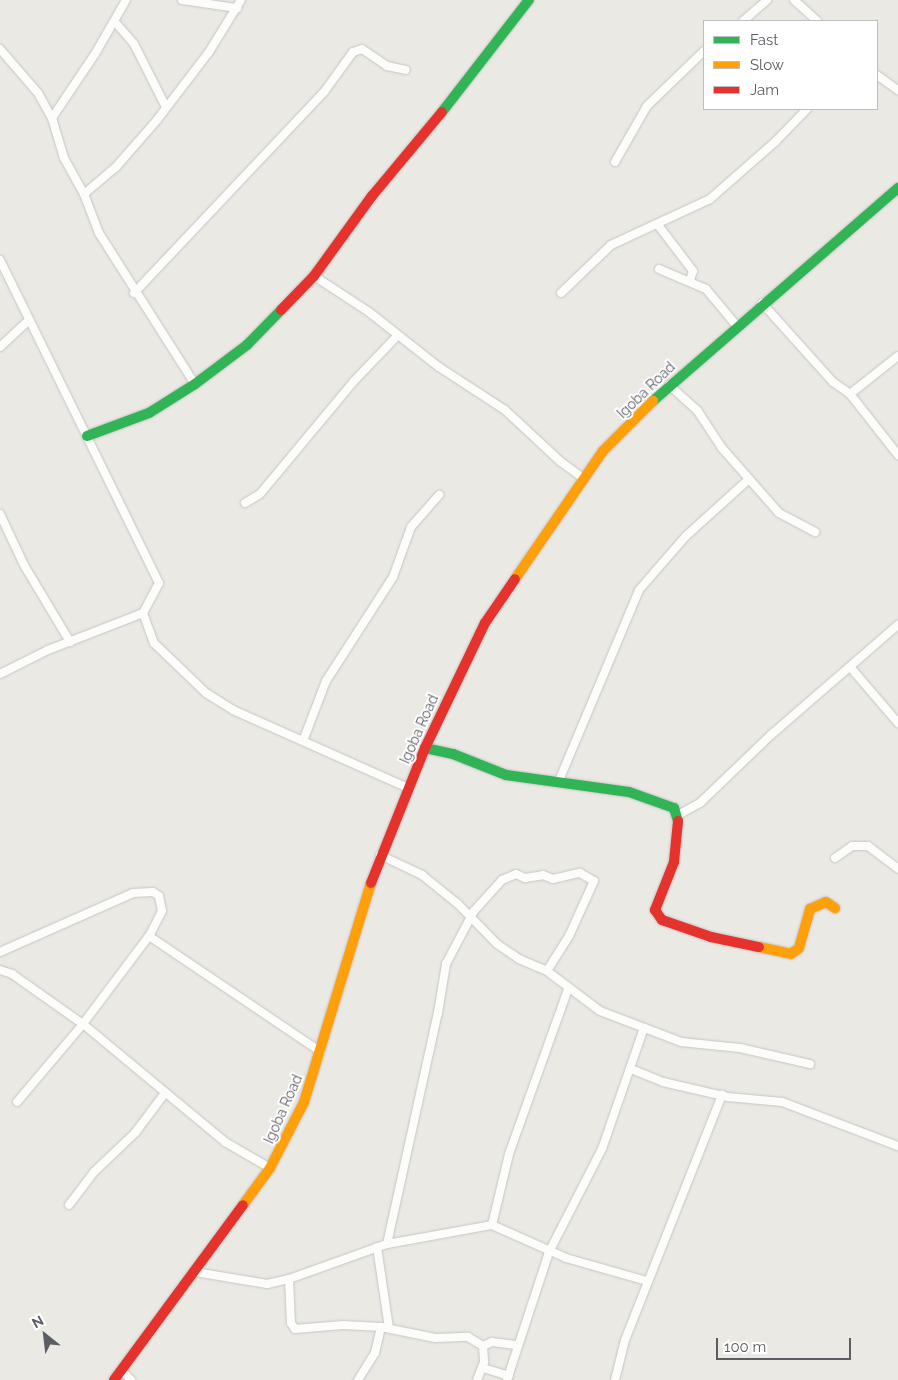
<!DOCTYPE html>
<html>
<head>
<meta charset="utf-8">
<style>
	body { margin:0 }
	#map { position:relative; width:898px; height:1380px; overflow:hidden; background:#eae9e4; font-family:Raleway,sans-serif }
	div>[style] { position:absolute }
	.roads { filter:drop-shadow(0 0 1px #c6c5c5) drop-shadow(0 0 1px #c6c5c5) }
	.street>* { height:8px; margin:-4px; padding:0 4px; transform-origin:4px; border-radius:4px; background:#fcfcfb }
	.fast>* { height:10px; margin:-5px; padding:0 5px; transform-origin:5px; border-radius:5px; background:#30b455 }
	.slow>* { height:10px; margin:-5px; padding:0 5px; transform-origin:5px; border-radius:5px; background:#ff9f0a }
	.jam>* { height:10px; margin:-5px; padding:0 5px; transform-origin:5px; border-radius:5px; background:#e5322d }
	span { translate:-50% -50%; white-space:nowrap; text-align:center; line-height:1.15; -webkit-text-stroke:4px #fff; paint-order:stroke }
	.street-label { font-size:14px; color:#5a5d61 }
	.legend { position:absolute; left:703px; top:20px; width:175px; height:90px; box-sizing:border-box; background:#fff; border:1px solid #bdbec0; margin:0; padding:6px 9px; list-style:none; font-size:15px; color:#5a5d61 }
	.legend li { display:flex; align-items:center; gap:10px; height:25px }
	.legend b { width:25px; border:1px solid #bdbec0 }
	.north { position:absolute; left:20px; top:1310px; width:50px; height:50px; -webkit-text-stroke:4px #fff; paint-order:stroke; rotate:331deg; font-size:14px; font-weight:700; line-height:20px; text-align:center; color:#5a5d61 }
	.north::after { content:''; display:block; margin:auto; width:18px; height:22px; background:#5a5d61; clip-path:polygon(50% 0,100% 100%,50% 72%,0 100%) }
	.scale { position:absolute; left:716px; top:1338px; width:135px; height:22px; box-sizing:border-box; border:2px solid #5a5d61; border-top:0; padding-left:6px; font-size:15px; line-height:18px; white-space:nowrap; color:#5a5d61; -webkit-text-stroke:4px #fff; paint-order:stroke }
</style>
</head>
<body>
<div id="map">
	<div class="roads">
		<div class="street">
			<i style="left:182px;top:0;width:56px;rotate:8.3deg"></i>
			<i style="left:794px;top:0;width:31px;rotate:42deg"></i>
			<i style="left:743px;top:21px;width:32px;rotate:-41deg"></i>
			<i style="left:115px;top:22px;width:29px;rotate:49deg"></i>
			<i style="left:134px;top:44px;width:71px;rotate:63.1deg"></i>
			<i style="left:0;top:49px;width:58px;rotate:49.2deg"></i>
			<i style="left:38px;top:93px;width:29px;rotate:61deg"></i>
			<i style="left:52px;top:118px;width:42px;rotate:73.3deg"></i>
			<i style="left:64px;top:158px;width:41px;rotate:60.9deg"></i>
			<i style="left:84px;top:194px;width:42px;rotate:69deg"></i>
			<i style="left:99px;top:233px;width:179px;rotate:57.6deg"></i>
			<i style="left:877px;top:75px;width:26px;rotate:36deg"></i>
			<i style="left:52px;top:118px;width:77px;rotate:-56.1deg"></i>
			<i style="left:95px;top:54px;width:62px;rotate:-60.1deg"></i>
			<i style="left:615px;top:162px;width:64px;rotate:-60.3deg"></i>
			<i style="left:647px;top:106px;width:79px;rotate:-44deg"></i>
			<i style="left:84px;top:194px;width:42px;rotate:-40.2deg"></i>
			<i style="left:116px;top:167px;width:62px;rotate:-48.9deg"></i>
			<i style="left:157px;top:120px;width:86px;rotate:-52.6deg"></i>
			<i style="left:209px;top:52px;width:61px;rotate:-58.4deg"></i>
			<i style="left:658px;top:225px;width:58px;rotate:52.7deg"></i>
			<i style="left:693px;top:271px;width:9px;rotate:108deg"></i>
			<i style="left:0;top:260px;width:360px;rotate:63.8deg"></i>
			<i style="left:159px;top:583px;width:34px;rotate:118deg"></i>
			<i style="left:143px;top:613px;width:102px;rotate:158.7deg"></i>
			<i style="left:48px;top:650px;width:54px;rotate:153.4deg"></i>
			<i style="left:659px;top:269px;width:51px;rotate:23.1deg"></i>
			<i style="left:706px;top:289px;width:47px;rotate:50.2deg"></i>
			<i style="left:314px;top:276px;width:66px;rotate:33.2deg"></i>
			<i style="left:369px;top:312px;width:89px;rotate:38.2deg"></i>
			<i style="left:439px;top:367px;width:79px;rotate:33.1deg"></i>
			<i style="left:505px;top:410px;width:76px;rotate:42.9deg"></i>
			<i style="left:561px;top:462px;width:29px;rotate:36deg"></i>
			<i style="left:134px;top:293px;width:277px;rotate:-46.6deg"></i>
			<i style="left:324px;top:92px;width:49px;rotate:-54.1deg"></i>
			<i style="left:353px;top:52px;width:9px;rotate:-18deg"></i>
			<i style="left:362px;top:49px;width:30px;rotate:34deg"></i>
			<i style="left:387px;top:66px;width:19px;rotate:12deg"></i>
			<i style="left:561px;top:293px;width:69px;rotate:-43.8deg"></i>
			<i style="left:611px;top:245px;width:109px;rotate:-24.9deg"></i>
			<i style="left:710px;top:199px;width:88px;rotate:-41.3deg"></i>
			<i style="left:776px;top:141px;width:45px;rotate:-45.9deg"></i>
			<i style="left:762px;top:303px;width:106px;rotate:48.1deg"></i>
			<i style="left:833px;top:382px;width:21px;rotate:35deg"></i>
			<i style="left:850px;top:394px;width:78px;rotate:51.8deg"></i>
			<i style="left:0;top:347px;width:40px;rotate:-43deg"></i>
			<i style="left:669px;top:385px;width:38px;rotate:42deg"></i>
			<i style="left:697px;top:410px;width:45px;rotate:56.7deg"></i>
			<i style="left:722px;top:448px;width:86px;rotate:48.8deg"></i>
			<i style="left:779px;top:513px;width:41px;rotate:27.8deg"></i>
			<i style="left:850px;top:394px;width:61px;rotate:-38.4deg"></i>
			<i style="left:245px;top:503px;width:17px;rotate:-31deg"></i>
			<i style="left:260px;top:494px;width:147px;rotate:-50.2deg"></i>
			<i style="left:354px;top:381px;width:62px;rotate:-46.3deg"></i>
			<i style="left:0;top:514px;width:56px;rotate:64.8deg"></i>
			<i style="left:24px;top:565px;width:90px;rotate:59.1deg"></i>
			<i style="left:143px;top:613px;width:32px;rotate:70deg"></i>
			<i style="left:154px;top:643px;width:72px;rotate:43.9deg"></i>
			<i style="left:206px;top:693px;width:32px;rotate:32deg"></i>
			<i style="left:233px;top:710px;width:192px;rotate:24deg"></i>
			<i style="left:850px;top:667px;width:74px;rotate:49.4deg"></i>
			<i style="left:303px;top:741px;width:64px;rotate:-69deg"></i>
			<i style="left:326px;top:681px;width:124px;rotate:-57.2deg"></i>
			<i style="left:393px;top:577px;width:53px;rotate:-70.2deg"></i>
			<i style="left:411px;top:527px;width:43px;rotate:-48.8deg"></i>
			<i style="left:558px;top:783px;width:209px;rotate:-67.2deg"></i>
			<i style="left:639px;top:590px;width:72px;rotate:-49deg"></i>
			<i style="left:686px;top:536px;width:85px;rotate:-42.1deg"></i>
			<i style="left:678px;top:815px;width:26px;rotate:-29deg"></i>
			<i style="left:701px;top:802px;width:98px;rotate:-43.8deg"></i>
			<i style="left:772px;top:734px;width:167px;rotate:-40.9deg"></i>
			<i style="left:380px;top:855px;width:47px;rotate:25.5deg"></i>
			<i style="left:422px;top:875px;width:46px;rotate:38.9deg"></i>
			<i style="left:458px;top:904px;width:56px;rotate:45.7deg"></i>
			<i style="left:497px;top:944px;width:27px;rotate:34deg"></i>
			<i style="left:519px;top:959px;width:30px;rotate:23deg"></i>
			<i style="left:547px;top:971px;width:66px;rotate:37deg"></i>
			<i style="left:600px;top:1011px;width:87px;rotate:20.9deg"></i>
			<i style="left:681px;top:1042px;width:59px;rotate:5.8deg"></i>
			<i style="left:740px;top:1048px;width:72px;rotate:12.9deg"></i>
			<i style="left:835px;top:858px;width:21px;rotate:-35deg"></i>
			<i style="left:852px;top:846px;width:16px"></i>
			<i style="left:868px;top:846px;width:38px;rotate:37deg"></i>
			<i style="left:149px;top:936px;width:207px;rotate:34deg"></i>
			<i style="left:0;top:952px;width:145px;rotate:-23.9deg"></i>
			<i style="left:133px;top:893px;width:20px;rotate:-3deg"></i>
			<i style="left:153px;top:892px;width:7px;rotate:34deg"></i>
			<i style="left:159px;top:896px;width:15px;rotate:79deg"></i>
			<i style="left:162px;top:911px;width:28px;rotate:117deg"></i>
			<i style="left:149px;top:936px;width:110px;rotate:126.9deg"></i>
			<i style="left:83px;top:1024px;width:185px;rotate:39.7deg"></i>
			<i style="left:225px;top:1142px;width:52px;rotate:30deg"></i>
			<i style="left:0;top:970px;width:13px;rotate:18deg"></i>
			<i style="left:12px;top:974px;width:87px;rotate:35.2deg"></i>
			<i style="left:83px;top:1024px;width:102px;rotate:130.2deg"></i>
			<i style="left:631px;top:1069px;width:35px;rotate:22deg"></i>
			<i style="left:663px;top:1082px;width:67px;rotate:13deg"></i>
			<i style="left:728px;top:1097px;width:54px;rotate:5.3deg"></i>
			<i style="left:782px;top:1102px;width:124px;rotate:20.8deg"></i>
			<i style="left:69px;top:1205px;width:41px;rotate:-52.9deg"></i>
			<i style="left:94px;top:1172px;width:57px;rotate:-43.6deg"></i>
			<i style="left:135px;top:1133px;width:50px;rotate:-53.1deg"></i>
			<i style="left:492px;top:1225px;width:73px;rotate:-76.5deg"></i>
			<i style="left:509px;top:1154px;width:175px;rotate:-70.3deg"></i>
			<i style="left:387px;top:1244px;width:237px;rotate:-77.6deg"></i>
			<i style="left:438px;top:1013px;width:50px;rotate:-80.7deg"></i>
			<i style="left:446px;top:964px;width:60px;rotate:-62.2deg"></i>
			<i style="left:474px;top:911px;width:42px;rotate:-47.9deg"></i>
			<i style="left:502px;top:880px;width:15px;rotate:-23deg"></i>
			<i style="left:516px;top:874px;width:10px;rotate:24deg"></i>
			<i style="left:525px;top:878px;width:18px;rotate:-9deg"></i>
			<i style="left:543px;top:875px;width:11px;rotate:22deg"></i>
			<i style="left:553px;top:879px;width:28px;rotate:-13deg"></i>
			<i style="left:580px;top:873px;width:16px;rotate:30deg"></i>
			<i style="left:594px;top:881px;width:60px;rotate:114.4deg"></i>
			<i style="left:569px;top:936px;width:41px;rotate:122.2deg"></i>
			<i style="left:377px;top:1247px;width:82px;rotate:81.6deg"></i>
			<i style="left:195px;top:1272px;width:73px;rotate:9.5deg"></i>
			<i style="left:267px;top:1284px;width:23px;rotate:-13deg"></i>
			<i style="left:289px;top:1279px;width:104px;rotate:-19.7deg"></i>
			<i style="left:387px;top:1244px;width:107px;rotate:-10.3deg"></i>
			<i style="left:492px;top:1225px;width:81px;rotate:24deg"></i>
			<i style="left:566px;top:1258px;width:84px;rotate:15.9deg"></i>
			<i style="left:289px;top:1279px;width:44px;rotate:87.4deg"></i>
			<i style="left:291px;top:1323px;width:7px;rotate:56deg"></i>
			<i style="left:295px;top:1329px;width:48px;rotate:-4.8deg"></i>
			<i style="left:343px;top:1325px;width:38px;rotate:3deg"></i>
			<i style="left:381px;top:1327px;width:55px;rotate:11.5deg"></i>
			<i style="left:435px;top:1338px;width:33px;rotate:-2deg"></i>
			<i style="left:468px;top:1337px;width:17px;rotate:31deg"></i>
			<i style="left:483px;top:1346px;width:16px;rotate:86deg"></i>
			<i style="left:484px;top:1362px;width:19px;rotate:111deg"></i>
			<i style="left:483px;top:1346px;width:10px;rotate:-24deg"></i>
			<i style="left:492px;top:1342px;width:26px;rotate:7deg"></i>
			<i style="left:483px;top:1368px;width:27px;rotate:17deg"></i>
			<i style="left:122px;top:1371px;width:13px;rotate:45deg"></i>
			<i style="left:358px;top:1380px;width:32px;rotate:-58deg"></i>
			<i style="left:375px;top:1353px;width:27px;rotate:-77deg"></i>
			<i style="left:507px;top:1380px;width:135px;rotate:-71.8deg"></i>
			<i style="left:549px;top:1252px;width:116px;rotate:-62.8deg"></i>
			<i style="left:602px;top:1149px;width:128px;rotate:-70.9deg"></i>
			<i style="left:615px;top:1380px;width:41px;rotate:-76deg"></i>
			<i style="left:625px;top:1340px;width:264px;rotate:-68.4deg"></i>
		</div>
		<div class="fast">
			<i style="left:442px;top:112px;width:142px;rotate:-52.2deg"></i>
			<i style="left:653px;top:401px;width:325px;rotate:-41deg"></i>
			<i style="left:87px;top:436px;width:66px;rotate:-20.4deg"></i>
			<i style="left:149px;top:413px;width:54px;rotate:-32.2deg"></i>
			<i style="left:195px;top:384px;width:65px;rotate:-36.9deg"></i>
			<i style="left:247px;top:345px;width:49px;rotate:-45.8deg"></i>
			<i style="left:425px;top:748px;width:29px;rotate:12deg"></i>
			<i style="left:453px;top:754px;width:57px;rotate:21.6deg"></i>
			<i style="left:506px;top:775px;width:124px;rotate:7.9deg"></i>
			<i style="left:629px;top:792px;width:48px;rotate:19.6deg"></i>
			<i style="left:674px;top:808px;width:14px;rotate:73deg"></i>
		</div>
		<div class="slow">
			<i style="left:515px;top:579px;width:155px;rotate:-55.5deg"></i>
			<i style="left:603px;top:451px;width:71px;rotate:-45deg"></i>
			<i style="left:759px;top:947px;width:33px;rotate:12deg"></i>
			<i style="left:791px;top:954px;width:10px;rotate:-37deg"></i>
			<i style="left:799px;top:948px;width:41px;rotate:-74.2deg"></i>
			<i style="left:810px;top:909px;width:17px;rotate:-24deg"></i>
			<i style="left:826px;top:902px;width:11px;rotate:34deg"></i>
			<i style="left:243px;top:1205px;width:46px;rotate:-53.9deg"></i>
			<i style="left:270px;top:1168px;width:74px;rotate:-62.7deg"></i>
			<i style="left:304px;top:1102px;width:229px;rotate:-73deg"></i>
		</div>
		<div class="jam">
			<i style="left:281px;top:310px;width:47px;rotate:-45.9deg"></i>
			<i style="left:314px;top:276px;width:99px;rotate:-54.1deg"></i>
			<i style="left:372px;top:196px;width:109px;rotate:-50.2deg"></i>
			<i style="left:678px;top:821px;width:41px;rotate:95.6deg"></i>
			<i style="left:674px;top:862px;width:52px;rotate:111.6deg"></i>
			<i style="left:655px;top:910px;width:12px;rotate:55deg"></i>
			<i style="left:662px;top:920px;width:52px;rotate:19.1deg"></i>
			<i style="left:711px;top:937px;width:49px;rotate:11.8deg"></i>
			<i style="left:371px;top:883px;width:145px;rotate:-68.2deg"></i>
			<i style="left:425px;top:748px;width:139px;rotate:-64.4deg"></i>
			<i style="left:485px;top:623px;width:53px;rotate:-55.7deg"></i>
			<i style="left:114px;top:1380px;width:217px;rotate:-53.6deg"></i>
		</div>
	</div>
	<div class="street-label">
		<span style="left:646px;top:390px;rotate:-44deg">Igoba Road</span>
		<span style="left:419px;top:729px;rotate:-66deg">Igoba Road</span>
		<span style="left:283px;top:1109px;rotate:-66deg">Igoba Road</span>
	</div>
	<ul class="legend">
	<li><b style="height:6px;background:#30b455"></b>Fast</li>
	<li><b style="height:6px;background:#ff9f0a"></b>Slow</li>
	<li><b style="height:6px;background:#e5322d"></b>Jam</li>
	</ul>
	<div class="north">N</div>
	<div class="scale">100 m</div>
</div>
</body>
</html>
